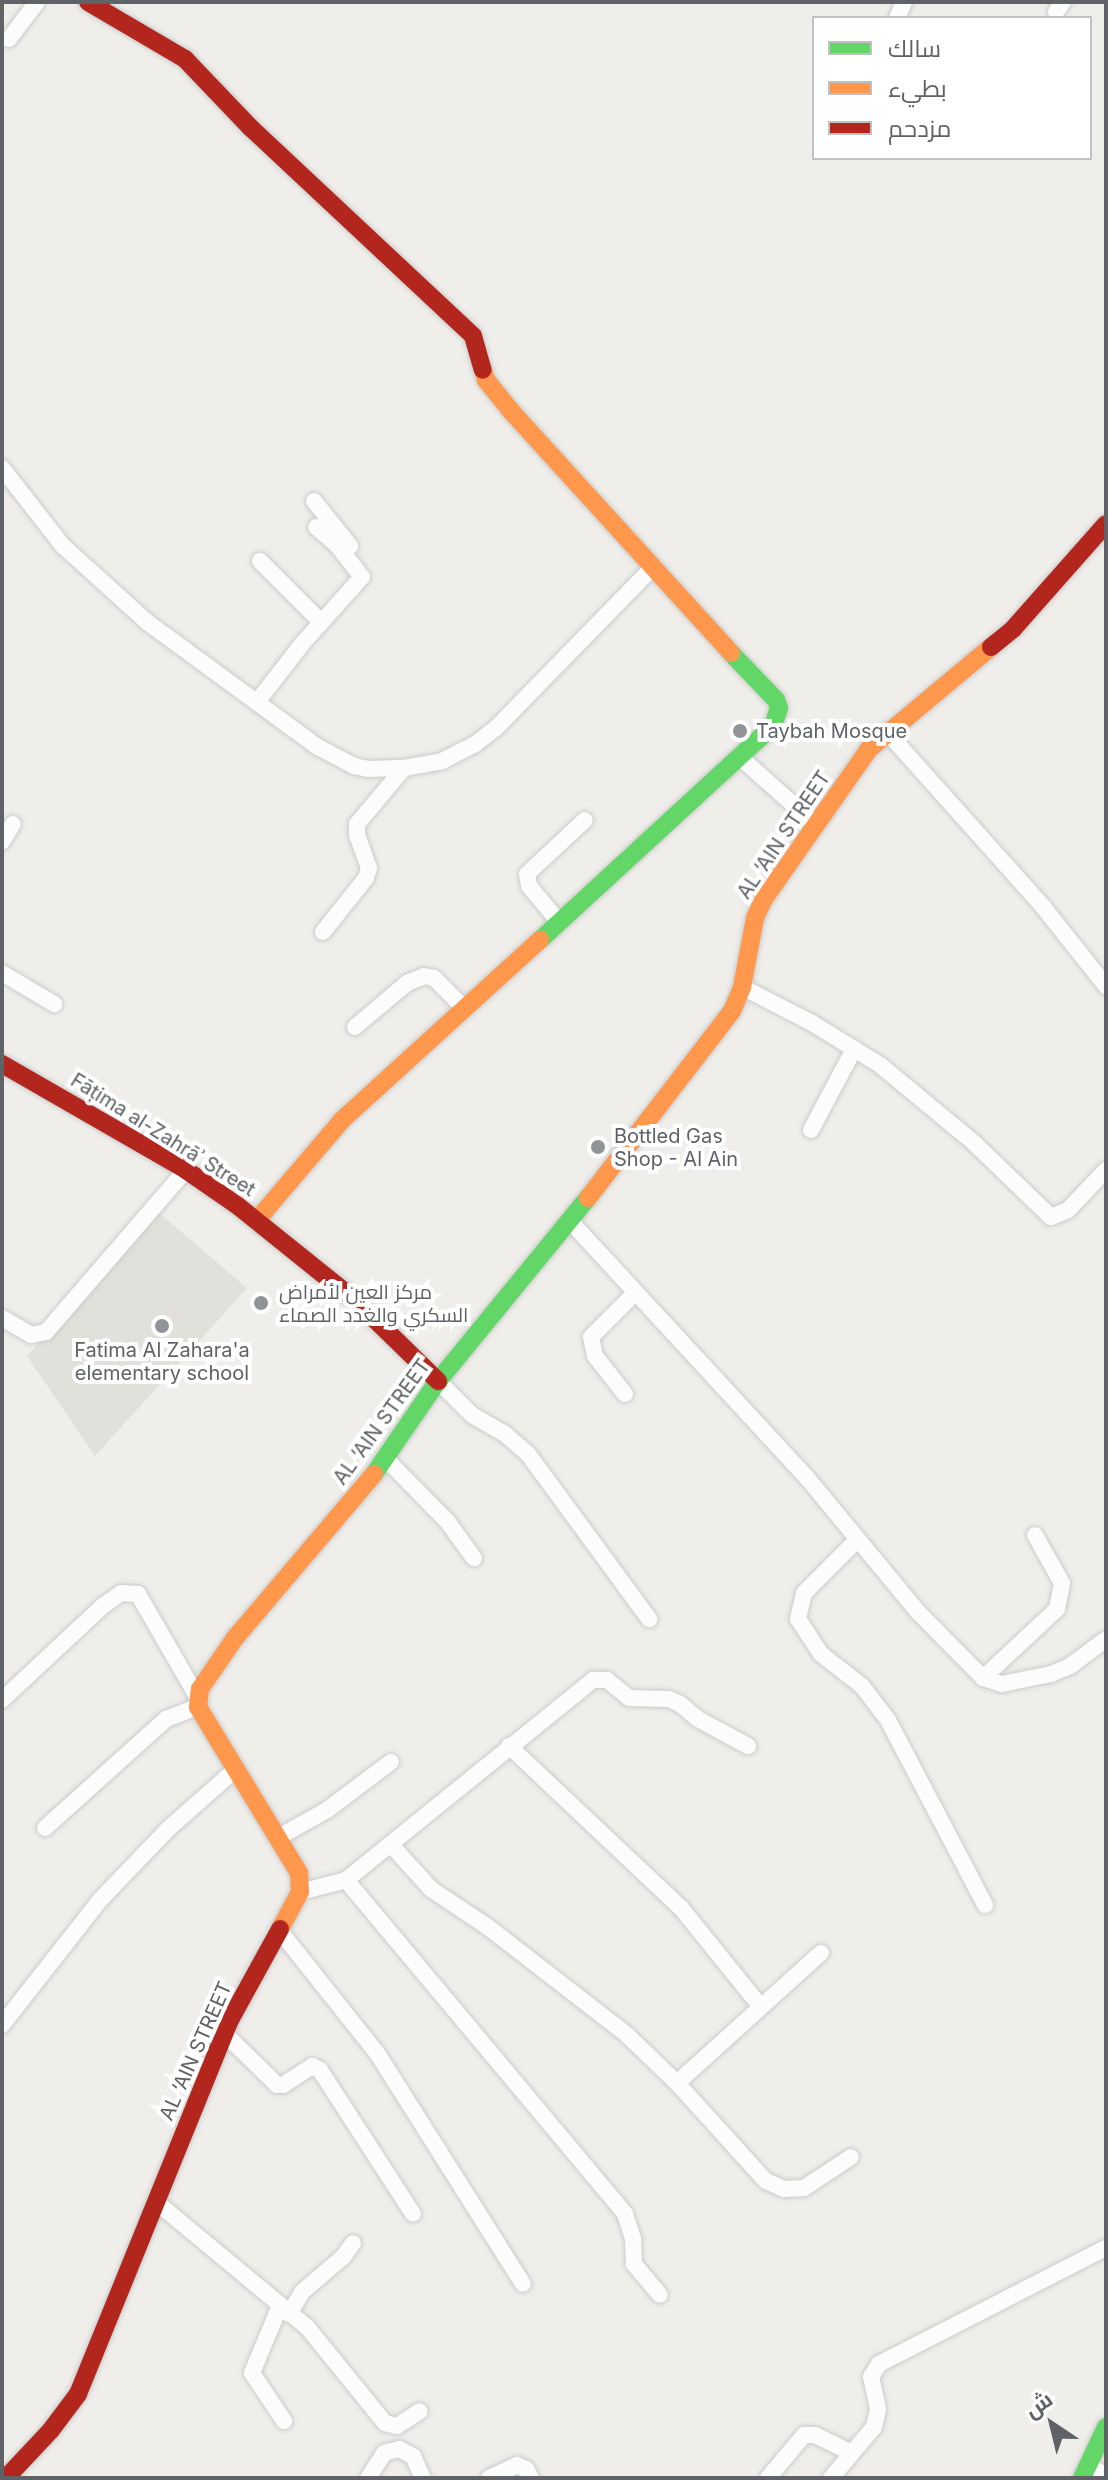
<!DOCTYPE html>
<html>
<head>
<meta charset="utf-8">
<style>
	body { margin:0 }
	#map { position:relative; width:1108px; height:2480px; overflow:hidden; background:#efeeea; font-family:Inter,Cairo,sans-serif }
	div>[style] { position:absolute }
	.education>* { inset:0; background:#e2e0da }
	.roads { filter:drop-shadow(0 0 2px #cbcccc) drop-shadow(0 0 2px #cbcccc) }
	.street>* { height:16px; margin:-8px; padding:0 8px; transform-origin:8px; border-radius:8px; background:#fdfcfc }
	.fast>* { height:18px; margin:-9px; padding:0 9px; transform-origin:9px; border-radius:9px; background:#63d668 }
	.slow>* { height:18px; margin:-9px; padding:0 9px; transform-origin:9px; border-radius:9px; background:#ff974d }
	.jam>* { height:18px; margin:-9px; padding:0 9px; transform-origin:9px; border-radius:9px; background:#b3261e }
	.dots>* { width:22px; height:22px; translate:-50% -50%; box-sizing:border-box; border:4px solid #fff; border-radius:50% }
	span { translate:-50% -50%; white-space:nowrap; text-align:center; line-height:1.15; -webkit-text-stroke:8px #fff; paint-order:stroke }
	.poi-label { font-size:20px; color:#5f6368 }
	.left { translate:0 -50%; text-align:left }
	.street-label { font-size:20px; color:#5f6368 }
	.frame { position:absolute; inset:0; border:4px solid #5f6368; pointer-events:none }
	.legend { position:absolute; left:812px; top:16px; width:280px; height:144px; box-sizing:border-box; background:#fff; border:2px solid #bfc1c3; margin:0; padding:10px 14px; list-style:none; font-size:24px; color:#5f6368 }
	.legend li { display:flex; align-items:center; gap:16px; height:40px }
	.legend b { width:40px; border:2px solid #bfc1c3 }
	.north { position:absolute; left:1012px; top:2384px; width:80px; height:80px; -webkit-text-stroke:6px #fff; paint-order:stroke; rotate:325deg; font-size:22px; font-weight:700; line-height:32px; text-align:center; color:#5f6368 }
	.north::after { content:''; display:block; margin:auto; width:28px; height:36px; background:#5f6368; clip-path:polygon(50% 0,100% 100%,50% 72%,0 100%) }
</style>
</head>
<body>
<div id="map">
	<div class="education">
		<i style="clip-path:polygon(157px 1211px,247px 1288px,95px 1456px,27px 1356px)"></i>
	</div>
	<div class="roads">
		<div class="street">
			<i style="left:1056px;top:12px;width:12px;rotate:-55deg"></i>
			<i style="left:897px;top:18px;width:17px;rotate:-66deg"></i>
			<i style="left:9px;top:39px;width:46px;rotate:-52.9deg"></i>
			<i style="left:2px;top:468px;width:99px;rotate:52deg"></i>
			<i style="left:63px;top:546px;width:113px;rotate:42.1deg"></i>
			<i style="left:147px;top:622px;width:212px;rotate:36.2deg"></i>
			<i style="left:318px;top:747px;width:41px;rotate:27.8deg"></i>
			<i style="left:354px;top:766px;width:14px;rotate:12deg"></i>
			<i style="left:368px;top:769px;width:36px;rotate:-2deg"></i>
			<i style="left:404px;top:768px;width:39px;rotate:-10deg"></i>
			<i style="left:442px;top:761px;width:36px;rotate:-27deg"></i>
			<i style="left:474px;top:745px;width:28px;rotate:-38deg"></i>
			<i style="left:496px;top:728px;width:222px;rotate:-45.7deg"></i>
			<i style="left:314px;top:501px;width:58px;rotate:51.3deg"></i>
			<i style="left:260px;top:561px;width:86px;rotate:45deg"></i>
			<i style="left:257px;top:702px;width:73px;rotate:-52.2deg"></i>
			<i style="left:302px;top:644px;width:90px;rotate:-48.2deg"></i>
			<i style="left:362px;top:577px;width:39px;rotate:-128deg"></i>
			<i style="left:338px;top:546px;width:29px;rotate:-139deg"></i>
			<i style="left:886px;top:731px;width:237px;rotate:48.2deg"></i>
			<i style="left:1044px;top:908px;width:100px;rotate:51.5deg"></i>
			<i style="left:741px;top:758px;width:98px;rotate:41.7deg"></i>
			<i style="left:2px;top:842px;width:21px;rotate:-59deg"></i>
			<i style="left:560px;top:923px;width:48px;rotate:-130deg"></i>
			<i style="left:529px;top:886px;width:12px;rotate:-99deg"></i>
			<i style="left:527px;top:874px;width:79px;rotate:-43deg"></i>
			<i style="left:323px;top:932px;width:69px;rotate:-51.5deg"></i>
			<i style="left:366px;top:878px;width:10px;rotate:-73deg"></i>
			<i style="left:369px;top:868px;width:35px;rotate:-110deg"></i>
			<i style="left:357px;top:835px;width:11px;rotate:-90deg"></i>
			<i style="left:357px;top:824px;width:73px;rotate:-50deg"></i>
			<i style="left:2px;top:973px;width:61px;rotate:30.8deg"></i>
			<i style="left:742px;top:987px;width:79px;rotate:27.2deg"></i>
			<i style="left:812px;top:1023px;width:80px;rotate:31.7deg"></i>
			<i style="left:880px;top:1065px;width:121px;rotate:39.6deg"></i>
			<i style="left:973px;top:1142px;width:108px;rotate:43.9deg"></i>
			<i style="left:1051px;top:1217px;width:18px;rotate:-22deg"></i>
			<i style="left:1068px;top:1210px;width:55px;rotate:-46.5deg"></i>
			<i style="left:355px;top:1027px;width:68px;rotate:-40.2deg"></i>
			<i style="left:407px;top:983px;width:18px;rotate:-22deg"></i>
			<i style="left:424px;top:976px;width:10px;rotate:11deg"></i>
			<i style="left:434px;top:978px;width:44px;rotate:45deg"></i>
			<i style="left:811px;top:1130px;width:92px;rotate:-62deg"></i>
			<i style="left:570px;top:1221px;width:351px;rotate:47.3deg"></i>
			<i style="left:808px;top:1479px;width:173px;rotate:50.4deg"></i>
			<i style="left:918px;top:1612px;width:93px;rotate:45.4deg"></i>
			<i style="left:983px;top:1678px;width:20px;rotate:18deg"></i>
			<i style="left:1002px;top:1684px;width:50px;rotate:-11.5deg"></i>
			<i style="left:1051px;top:1674px;width:21px;rotate:-23deg"></i>
			<i style="left:1070px;top:1666px;width:44px;rotate:-36.6deg"></i>
			<i style="left:2px;top:1318px;width:34px;rotate:30deg"></i>
			<i style="left:31px;top:1335px;width:15px;rotate:-11deg"></i>
			<i style="left:46px;top:1332px;width:214px;rotate:-49.2deg"></i>
			<i style="left:438px;top:1381px;width:48px;rotate:45deg"></i>
			<i style="left:472px;top:1415px;width:38px;rotate:30deg"></i>
			<i style="left:505px;top:1434px;width:30px;rotate:41deg"></i>
			<i style="left:528px;top:1454px;width:205px;rotate:53.7deg"></i>
			<i style="left:625px;top:1394px;width:48px;rotate:-128.3deg"></i>
			<i style="left:595px;top:1356px;width:19px;rotate:-102deg"></i>
			<i style="left:591px;top:1337px;width:62px;rotate:-45deg"></i>
			<i style="left:386px;top:1459px;width:87px;rotate:45.5deg"></i>
			<i style="left:447px;top:1521px;width:46px;rotate:53.9deg"></i>
			<i style="left:857px;top:1540px;width:75px;rotate:135deg"></i>
			<i style="left:804px;top:1593px;width:27px;rotate:103deg"></i>
			<i style="left:798px;top:1619px;width:42px;rotate:56.7deg"></i>
			<i style="left:821px;top:1654px;width:52px;rotate:38deg"></i>
			<i style="left:862px;top:1686px;width:43px;rotate:52.6deg"></i>
			<i style="left:888px;top:1720px;width:209px;rotate:62.3deg"></i>
			<i style="left:983px;top:1678px;width:101px;rotate:-43deg"></i>
			<i style="left:1057px;top:1609px;width:26px;rotate:-79deg"></i>
			<i style="left:1062px;top:1583px;width:55px;rotate:-119.4deg"></i>
			<i style="left:2px;top:1700px;width:139px;rotate:-43deg"></i>
			<i style="left:104px;top:1605px;width:21px;rotate:-35deg"></i>
			<i style="left:121px;top:1593px;width:17px;rotate:3deg"></i>
			<i style="left:138px;top:1594px;width:120px;rotate:60deg"></i>
			<i style="left:509px;top:1746px;width:236px;rotate:43.3deg"></i>
			<i style="left:681px;top:1908px;width:127px;rotate:51.1deg"></i>
			<i style="left:45px;top:1828px;width:163px;rotate:-42deg"></i>
			<i style="left:166px;top:1719px;width:34px;rotate:-21deg"></i>
			<i style="left:279px;top:1837px;width:55px;rotate:-29.4deg"></i>
			<i style="left:327px;top:1810px;width:80px;rotate:-36.9deg"></i>
			<i style="left:392px;top:1846px;width:58px;rotate:47.8deg"></i>
			<i style="left:431px;top:1889px;width:69px;rotate:33.7deg"></i>
			<i style="left:488px;top:1927px;width:176px;rotate:37.8deg"></i>
			<i style="left:627px;top:2035px;width:69px;rotate:43.8deg"></i>
			<i style="left:677px;top:2083px;width:132px;rotate:47.8deg"></i>
			<i style="left:766px;top:2181px;width:20px;rotate:24deg"></i>
			<i style="left:784px;top:2189px;width:20px;rotate:-3deg"></i>
			<i style="left:804px;top:2188px;width:56px;rotate:-33.4deg"></i>
			<i style="left:346px;top:1880px;width:435px;rotate:50.1deg"></i>
			<i style="left:625px;top:2214px;width:25px;rotate:72deg"></i>
			<i style="left:633px;top:2238px;width:26px;rotate:88deg"></i>
			<i style="left:634px;top:2264px;width:40px;rotate:50deg"></i>
			<i style="left:300px;top:1892px;width:48px;rotate:-14.6deg"></i>
			<i style="left:346px;top:1880px;width:318px;rotate:-39deg"></i>
			<i style="left:593px;top:1680px;width:14px"></i>
			<i style="left:607px;top:1680px;width:28px;rotate:39deg"></i>
			<i style="left:629px;top:1698px;width:40px;rotate:1.4deg"></i>
			<i style="left:669px;top:1699px;width:12px;rotate:24deg"></i>
			<i style="left:680px;top:1704px;width:23px;rotate:40deg"></i>
			<i style="left:698px;top:1719px;width:57px;rotate:28.4deg"></i>
			<i style="left:279px;top:1930px;width:157px;rotate:51.5deg"></i>
			<i style="left:377px;top:2053px;width:273px;rotate:57.7deg"></i>
			<i style="left:2px;top:2025px;width:159px;rotate:-51.9deg"></i>
			<i style="left:100px;top:1900px;width:98px;rotate:-46.2deg"></i>
			<i style="left:168px;top:1829px;width:91px;rotate:-41.4deg"></i>
			<i style="left:225px;top:2034px;width:73px;rotate:44.4deg"></i>
			<i style="left:277px;top:2085px;width:6px"></i>
			<i style="left:283px;top:2085px;width:35px;rotate:-33deg"></i>
			<i style="left:312px;top:2066px;width:9px;rotate:27deg"></i>
			<i style="left:320px;top:2070px;width:171px;rotate:57.1deg"></i>
			<i style="left:677px;top:2083px;width:194px;rotate:-42.1deg"></i>
			<i style="left:155px;top:2201px;width:197px;rotate:39.7deg"></i>
			<i style="left:307px;top:2327px;width:124px;rotate:50.9deg"></i>
			<i style="left:385px;top:2423px;width:12px;rotate:14deg"></i>
			<i style="left:397px;top:2426px;width:27px;rotate:-33deg"></i>
			<i style="left:279px;top:2308px;width:70px;rotate:112.6deg"></i>
			<i style="left:252px;top:2373px;width:58px;rotate:56.3deg"></i>
			<i style="left:289px;top:2314px;width:26px;rotate:-59deg"></i>
			<i style="left:302px;top:2292px;width:54px;rotate:-40.5deg"></i>
			<i style="left:343px;top:2257px;width:17px;rotate:-54deg"></i>
			<i style="left:1088px;top:2465px;width:21px;rotate:31deg"></i>
			<i style="left:368px;top:2478px;width:30px;rotate:-57deg"></i>
			<i style="left:384px;top:2453px;width:16px;rotate:-15deg"></i>
			<i style="left:399px;top:2449px;width:16px;rotate:27deg"></i>
			<i style="left:413px;top:2456px;width:24px;rotate:66deg"></i>
			<i style="left:489px;top:2478px;width:31px;rotate:-25deg"></i>
			<i style="left:517px;top:2465px;width:10px;rotate:24deg"></i>
			<i style="left:526px;top:2469px;width:10px;rotate:61deg"></i>
			<i style="left:768px;top:2478px;width:56px;rotate:-50.1deg"></i>
			<i style="left:804px;top:2435px;width:11px"></i>
			<i style="left:815px;top:2435px;width:39px;rotate:26deg"></i>
			<i style="left:831px;top:2478px;width:67px;rotate:-49.9deg"></i>
			<i style="left:874px;top:2427px;width:18px;rotate:-77deg"></i>
			<i style="left:878px;top:2409px;width:33px;rotate:-102deg"></i>
			<i style="left:871px;top:2377px;width:15px;rotate:-58deg"></i>
			<i style="left:879px;top:2364px;width:255px;rotate:-27.1deg"></i>
		</div>
		<div class="fast">
			<i style="left:540px;top:940px;width:316px;rotate:-42.6deg"></i>
			<i style="left:773px;top:726px;width:19px;rotate:-72deg"></i>
			<i style="left:779px;top:708px;width:9px;rotate:-111deg"></i>
			<i style="left:776px;top:700px;width:65px;rotate:-133.8deg"></i>
			<i style="left:374px;top:1474px;width:113px;rotate:-55.5deg"></i>
			<i style="left:438px;top:1381px;width:237px;rotate:-50.7deg"></i>
			<i style="left:1082px;top:2478px;width:56px;rotate:-64.8deg"></i>
		</div>
		<div class="slow">
			<i style="left:483px;top:370px;width:10px;rotate:73deg"></i>
			<i style="left:486px;top:380px;width:40px;rotate:51deg"></i>
			<i style="left:511px;top:411px;width:327px;rotate:47.7deg"></i>
			<i style="left:588px;top:1198px;width:236px;rotate:-52.4deg"></i>
			<i style="left:732px;top:1011px;width:26px;rotate:-67deg"></i>
			<i style="left:742px;top:987px;width:70px;rotate:-79.3deg"></i>
			<i style="left:755px;top:918px;width:21px;rotate:-65deg"></i>
			<i style="left:764px;top:899px;width:183px;rotate:-55deg"></i>
			<i style="left:869px;top:749px;width:159px;rotate:-39.9deg"></i>
			<i style="left:257px;top:1220px;width:131px;rotate:-49.6deg"></i>
			<i style="left:342px;top:1120px;width:268px;rotate:-42.3deg"></i>
			<i style="left:280px;top:1929px;width:42px;rotate:-61.6deg"></i>
			<i style="left:300px;top:1892px;width:19px;rotate:-93deg"></i>
			<i style="left:299px;top:1873px;width:194px;rotate:-121.3deg"></i>
			<i style="left:198px;top:1707px;width:18px;rotate:-84deg"></i>
			<i style="left:200px;top:1689px;width:62px;rotate:-55.5deg"></i>
			<i style="left:235px;top:1638px;width:215px;rotate:-49.7deg"></i>
		</div>
		<div class="jam">
			<i style="left:88px;top:2px;width:113px;rotate:30.4deg"></i>
			<i style="left:185px;top:59px;width:95px;rotate:46.3deg"></i>
			<i style="left:251px;top:128px;width:304px;rotate:43.1deg"></i>
			<i style="left:473px;top:336px;width:35px;rotate:74deg"></i>
			<i style="left:991px;top:647px;width:28px;rotate:-39deg"></i>
			<i style="left:1013px;top:629px;width:140px;rotate:-48.5deg"></i>
			<i style="left:2px;top:1064px;width:212px;rotate:29.9deg"></i>
			<i style="left:186px;top:1170px;width:63px;rotate:34.7deg"></i>
			<i style="left:238px;top:1206px;width:151px;rotate:38.8deg"></i>
			<i style="left:356px;top:1301px;width:115px;rotate:44.3deg"></i>
			<i style="left:6px;top:2478px;width:66px;rotate:-46.8deg"></i>
			<i style="left:51px;top:2430px;width:45px;rotate:-53.1deg"></i>
			<i style="left:78px;top:2394px;width:404px;rotate:-67.9deg"></i>
			<i style="left:230px;top:2020px;width:104px;rotate:-61.2deg"></i>
		</div>
	</div>
	<div class="dots">
		<i style="left:740px;top:731px;background:#919496"></i>
		<i style="left:598px;top:1147px;background:#919496"></i>
		<i style="left:261px;top:1303px;background:#919496"></i>
		<i style="left:162px;top:1326px;background:#919496"></i>
	</div>
	<div class="poi-label">
		<span class="left" style="left:756px;top:731px">Taybah Mosque</span>
		<span class="left" style="left:614px;top:1148px">Bottled Gas<br>Shop - Al Ain</span>
		<span class="left" style="left:279px;top:1304px">مركز العين لأمراض<br>السكري والغدد الصماء</span>
		<span style="left:162px;top:1362px">Fatima Al Zahara'a<br>elementary school</span>
	</div>
	<div class="street-label">
		<span style="left:784px;top:835px;rotate:-56deg">AL ‘AIN STREET</span>
		<span style="left:163px;top:1135px;rotate:32deg">Fāṭima al-Zahrāʾ Street</span>
		<span style="left:382px;top:1422px;rotate:-54deg">AL ‘AIN STREET</span>
		<span style="left:196px;top:2051px;rotate:-66deg">AL ‘AIN STREET</span>
	</div>
	<div class="frame"></div>
	<ul class="legend">
	<li><b style="height:10px;background:#63d668"></b>سالك</li>
	<li><b style="height:10px;background:#ff974d"></b>بطيء</li>
	<li><b style="height:10px;background:#b3261e"></b>مزدحم</li>
	</ul>
	<div class="north">ش</div>
</div>
</body>
</html>
